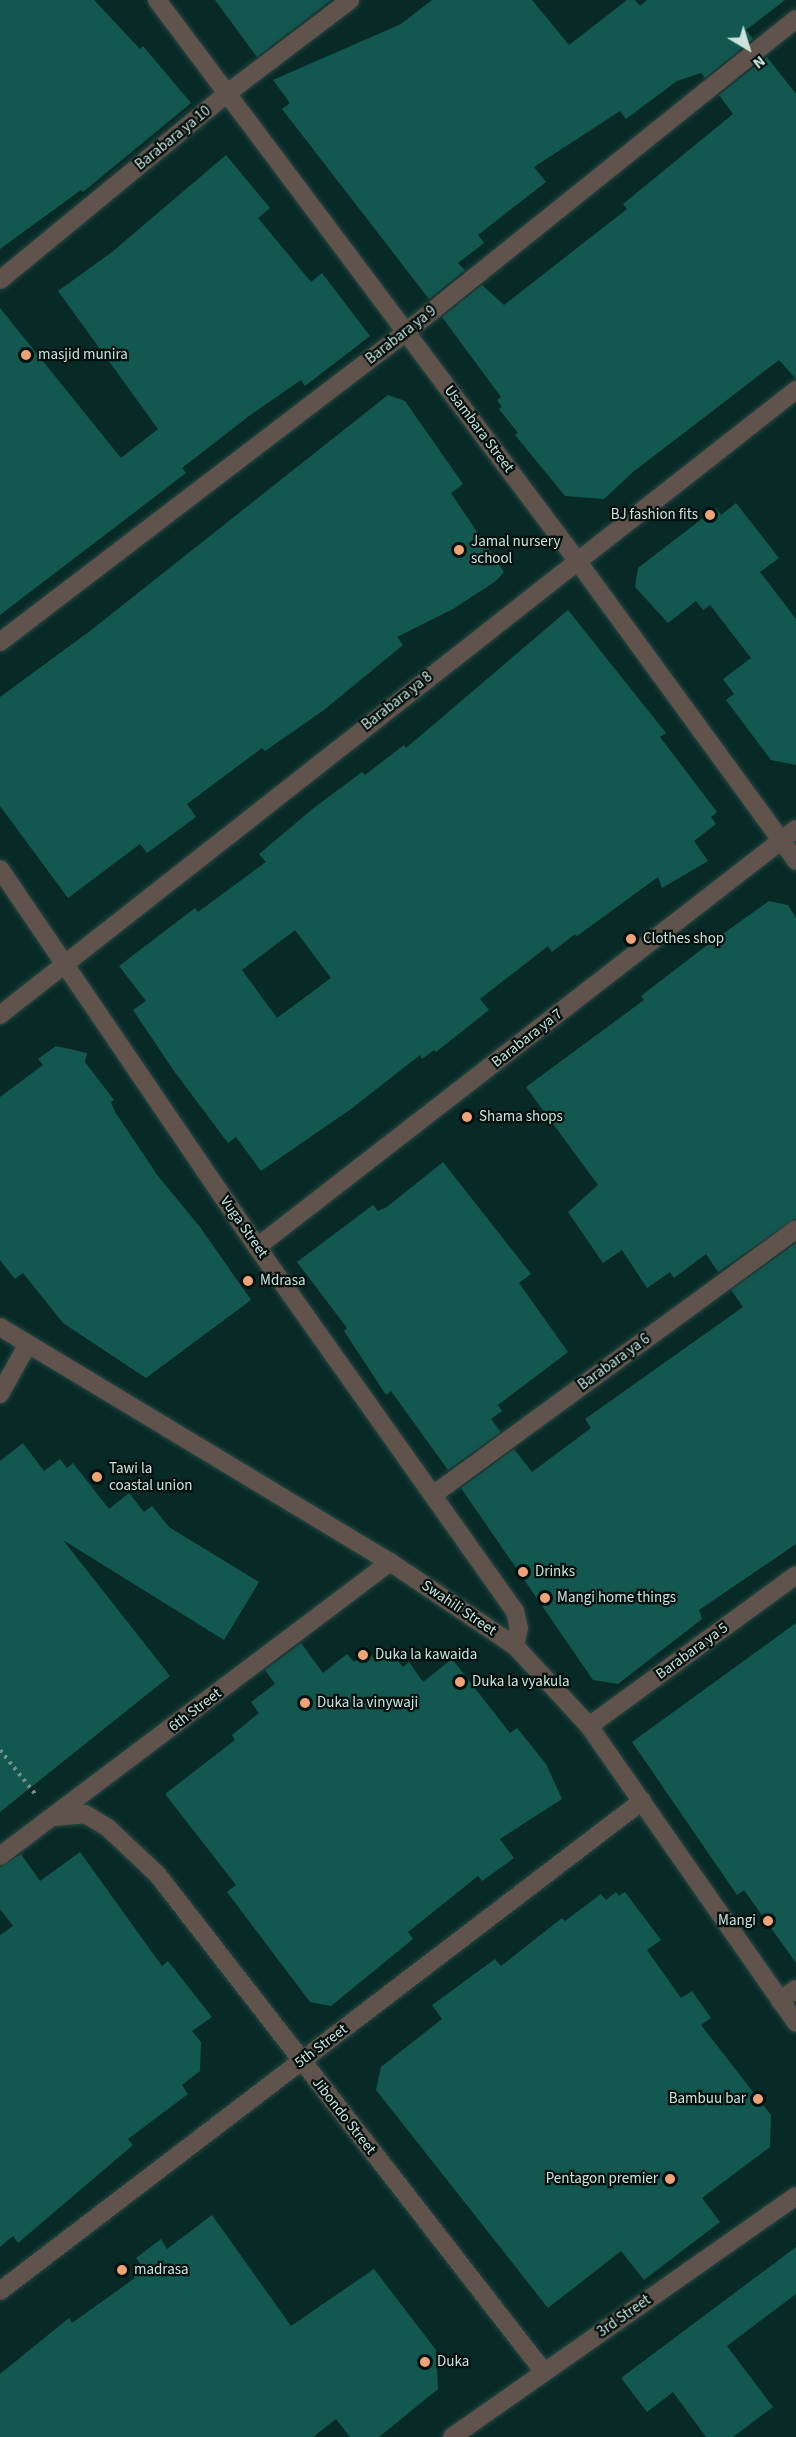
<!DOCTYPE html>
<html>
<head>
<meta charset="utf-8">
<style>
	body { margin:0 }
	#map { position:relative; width:796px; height:2437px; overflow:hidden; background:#082a26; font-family:"Source Sans 3",sans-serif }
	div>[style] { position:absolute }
	.building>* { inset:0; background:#125850 }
	.path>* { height:4px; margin-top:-2px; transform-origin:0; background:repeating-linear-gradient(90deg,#738f8a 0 3px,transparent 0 7.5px) }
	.roads { filter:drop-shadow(0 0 2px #274743) drop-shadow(0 0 2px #274743) }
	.minor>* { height:18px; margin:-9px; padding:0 9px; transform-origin:9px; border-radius:9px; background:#60534b }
	.dots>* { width:16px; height:16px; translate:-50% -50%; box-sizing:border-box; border:3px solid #02110e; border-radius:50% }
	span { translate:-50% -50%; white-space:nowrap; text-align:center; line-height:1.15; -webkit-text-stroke:4.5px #02110e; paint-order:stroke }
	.street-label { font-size:15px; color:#cbe2dd }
	.poi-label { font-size:15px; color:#cbe2dd }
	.left { translate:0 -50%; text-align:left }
	.right { translate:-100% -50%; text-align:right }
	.north { position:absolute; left:718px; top:18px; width:60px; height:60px; -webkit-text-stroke:4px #02110e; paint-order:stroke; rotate:142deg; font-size:16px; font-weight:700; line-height:24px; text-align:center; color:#cbe2dd }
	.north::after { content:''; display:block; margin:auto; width:21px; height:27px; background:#cbe2dd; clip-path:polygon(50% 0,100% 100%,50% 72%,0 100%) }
</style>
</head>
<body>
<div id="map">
	<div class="building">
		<i style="clip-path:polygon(0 0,94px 0,140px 49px,143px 46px,191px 103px,83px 192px,81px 190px,0 249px)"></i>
		<i style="clip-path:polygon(215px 0,331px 0,257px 57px)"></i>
		<i style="clip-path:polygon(432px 0,532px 0,569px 45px,627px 0,635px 0,640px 6px,647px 0,785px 0,746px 30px,753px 39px,705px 78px,701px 73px,677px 81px,626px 119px,620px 111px,534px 167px,546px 182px,478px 235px,484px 243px,458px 263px,465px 270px,429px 299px,282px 109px,290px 103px,273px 80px,401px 24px)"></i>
		<i style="clip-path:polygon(767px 57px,796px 94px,796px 379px,779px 360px,633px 472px,604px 499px,565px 496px,515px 435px,518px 433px,499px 409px,502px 407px,497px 400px,501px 397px,442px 317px,482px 285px,504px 305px,627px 209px,623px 204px,733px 114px,719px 95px)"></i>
		<i style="clip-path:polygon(226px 155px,270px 208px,258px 218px,311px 282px,322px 273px,370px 336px,305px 386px,301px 380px,249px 416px,182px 468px,186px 473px,0 615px,0 308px,121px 458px,158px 429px,58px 291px,112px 252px)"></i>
		<i style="clip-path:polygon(388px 395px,405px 401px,463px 484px,451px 493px,504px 572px,496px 581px,453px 609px,397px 637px,403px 645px,324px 710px,265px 751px,262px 748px,187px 804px,196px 817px,147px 853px,140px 844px,68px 898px,0 806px,0 697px,90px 631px)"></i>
		<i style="clip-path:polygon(736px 503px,779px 558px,760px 572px,796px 619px,796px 765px,771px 760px,726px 700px,734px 694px,723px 679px,751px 658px,710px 605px,703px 610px,696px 601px,668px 623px,635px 587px,638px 568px,716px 508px,721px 515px)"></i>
		<i style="clip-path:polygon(evenodd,568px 610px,666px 733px,660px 737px,717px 812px,711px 817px,716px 824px,694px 841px,708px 861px,662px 888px,658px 877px,577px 936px,575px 934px,552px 952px,548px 946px,480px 999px,489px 1010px,436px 1052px,434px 1050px,422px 1059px,420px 1055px,351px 1109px,261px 1171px,236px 1137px,228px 1143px,174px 1071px,133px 1010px,146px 1001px,119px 966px,195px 908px,198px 912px,266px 862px,259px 854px,315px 807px,362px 772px,365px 775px,404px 745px,406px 748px,568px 610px,295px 930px,331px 978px,277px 1018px,242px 970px,295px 930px)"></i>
		<i style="clip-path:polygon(769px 901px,788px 905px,796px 918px,796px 1218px,718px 1272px,706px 1254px,674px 1278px,670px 1272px,647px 1288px,622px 1250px,603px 1263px,568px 1212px,598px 1185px,526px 1087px,644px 1000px,641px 996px,702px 949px)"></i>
		<i style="clip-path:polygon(56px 1046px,87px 1053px,85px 1062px,114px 1100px,111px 1102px,115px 1112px,158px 1176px,200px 1227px,251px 1300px,146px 1378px,63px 1323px,23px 1273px,15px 1279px,0 1260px,0 1097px,43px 1065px,38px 1059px)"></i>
		<i style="clip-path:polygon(443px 1162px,531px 1274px,519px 1283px,568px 1352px,498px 1405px,502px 1411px,491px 1419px,501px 1432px,448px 1470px,391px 1391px,386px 1395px,344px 1331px,347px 1328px,297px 1262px,373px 1205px,378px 1211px,387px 1207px)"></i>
		<i style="clip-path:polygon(796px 1243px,796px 1544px,699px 1610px,702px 1619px,618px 1684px,593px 1680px,461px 1488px,514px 1449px,532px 1472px,591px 1428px,585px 1419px,743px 1307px,731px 1290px)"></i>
		<i style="clip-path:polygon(23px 1443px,44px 1471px,60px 1459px,67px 1468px,73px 1463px,109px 1509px,129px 1493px,144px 1512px,152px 1506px,169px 1527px,259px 1582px,224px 1640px,63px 1540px,170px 1676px,0 1812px,0 1461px)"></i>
		<i style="clip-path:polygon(796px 1623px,796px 1963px,744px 1890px,737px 1895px,632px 1742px)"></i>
		<i style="clip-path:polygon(301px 1643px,323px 1673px,347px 1654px,354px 1662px,368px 1651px,374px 1659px,388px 1648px,403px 1667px,409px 1662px,423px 1682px,452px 1659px,510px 1733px,517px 1728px,546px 1764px,562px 1799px,500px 1839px,514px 1858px,482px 1881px,478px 1876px,408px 1932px,413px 1939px,331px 2006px,310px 2002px,227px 1892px,236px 1885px,165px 1794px,235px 1740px,232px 1735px,259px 1713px,251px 1702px,275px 1684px,265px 1670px)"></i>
		<i style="clip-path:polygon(80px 1852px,162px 1966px,168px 1961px,212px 2017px,192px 2031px,201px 2042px,200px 2071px,182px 2085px,188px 2094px,128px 2139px,133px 2145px,18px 2243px,13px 2236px,0 2247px,0 1935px,13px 1926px,0 1909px,0 1867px,21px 1854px,40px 1881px)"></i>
		<i style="clip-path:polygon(616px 1892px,619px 1896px,625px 1892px,661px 1940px,647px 1950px,681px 1998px,692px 1991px,711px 2018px,701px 2025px,771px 2115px,770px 2147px,702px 2198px,720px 2222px,644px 2280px,621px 2251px,548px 2308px,376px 2090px,381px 2067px,442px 2019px,432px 2005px,495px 1959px,501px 1966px,562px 1918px,565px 1921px,601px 1894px,606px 1900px)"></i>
		<i style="clip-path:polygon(212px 2215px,291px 2326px,374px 2269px,436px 2350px,438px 2389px,379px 2437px,350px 2437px,336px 2419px,313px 2437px,0 2437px,0 2374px,69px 2318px,72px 2323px,135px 2278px,133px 2275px,143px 2267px,136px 2258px,161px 2239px,167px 2249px)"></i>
		<i style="clip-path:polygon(796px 2247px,796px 2294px,727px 2346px,773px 2407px,733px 2437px,706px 2437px,673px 2392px,647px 2412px,621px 2378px)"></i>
	</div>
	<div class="path">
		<i style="left:0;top:1750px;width:58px;rotate:51.3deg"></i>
	</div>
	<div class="roads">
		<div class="minor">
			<i style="left:157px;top:0;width:699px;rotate:53.15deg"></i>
			<i style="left:576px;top:559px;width:374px;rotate:53.9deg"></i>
			<i style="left:0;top:280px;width:296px;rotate:-39.4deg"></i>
			<i style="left:229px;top:92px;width:152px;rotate:-37.2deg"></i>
			<i style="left:0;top:642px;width:511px;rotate:-37.36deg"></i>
			<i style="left:406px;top:332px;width:500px;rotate:-38.75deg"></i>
			<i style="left:0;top:869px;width:457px;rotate:55.8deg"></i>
			<i style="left:257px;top:1247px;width:446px;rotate:54.7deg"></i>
			<i style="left:515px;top:1611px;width:17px;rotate:77deg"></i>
			<i style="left:519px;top:1628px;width:18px;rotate:103deg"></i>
			<i style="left:0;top:1015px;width:1012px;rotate:-38.14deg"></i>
			<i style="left:257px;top:1247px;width:682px;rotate:-37.79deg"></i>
			<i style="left:0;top:1327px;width:455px;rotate:31.1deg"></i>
			<i style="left:390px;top:1562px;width:151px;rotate:33.9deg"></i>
			<i style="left:515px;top:1646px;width:109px;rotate:47.2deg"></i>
			<i style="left:589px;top:1726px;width:362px;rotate:55.1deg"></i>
			<i style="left:0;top:1394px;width:57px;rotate:-60.8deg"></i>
			<i style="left:433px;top:1495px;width:450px;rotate:-36.2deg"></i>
			<i style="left:589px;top:1726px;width:256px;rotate:-36.1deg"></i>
			<i style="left:53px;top:1817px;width:32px;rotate:-5deg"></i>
			<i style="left:85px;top:1814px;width:27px;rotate:31deg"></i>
			<i style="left:108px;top:1828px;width:67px;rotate:43.2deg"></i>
			<i style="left:157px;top:1874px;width:631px;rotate:52.15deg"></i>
			<i style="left:0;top:1856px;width:488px;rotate:-37deg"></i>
			<i style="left:780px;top:2001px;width:20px;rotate:-37deg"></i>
			<i style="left:0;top:2291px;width:808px;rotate:-37.35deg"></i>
			<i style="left:452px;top:2437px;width:420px;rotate:-35deg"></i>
		</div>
	</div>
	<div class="dots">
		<i style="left:26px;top:355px;background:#efa377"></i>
		<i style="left:710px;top:515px;background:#efa377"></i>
		<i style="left:459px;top:550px;background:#efa377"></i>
		<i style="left:631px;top:939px;background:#efa377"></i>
		<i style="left:467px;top:1117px;background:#efa377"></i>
		<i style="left:248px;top:1281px;background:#efa377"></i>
		<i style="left:97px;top:1477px;background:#efa377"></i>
		<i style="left:523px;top:1572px;background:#efa377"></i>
		<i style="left:545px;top:1598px;background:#efa377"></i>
		<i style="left:363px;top:1655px;background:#efa377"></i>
		<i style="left:460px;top:1682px;background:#efa377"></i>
		<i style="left:305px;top:1703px;background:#efa377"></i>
		<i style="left:768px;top:1921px;background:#efa377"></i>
		<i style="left:758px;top:2099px;background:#efa377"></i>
		<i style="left:670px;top:2179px;background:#efa377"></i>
		<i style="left:122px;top:2270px;background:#efa377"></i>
		<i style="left:425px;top:2362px;background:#efa377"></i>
	</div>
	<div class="street-label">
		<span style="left:173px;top:138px;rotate:-39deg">Barabara ya 10</span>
		<span style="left:401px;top:335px;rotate:-38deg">Barabara ya 9</span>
		<span style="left:479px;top:429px;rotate:53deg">Usambara Street</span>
		<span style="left:397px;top:701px;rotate:-38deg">Barabara ya 8</span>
		<span style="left:527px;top:1038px;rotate:-38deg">Barabara ya 7</span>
		<span style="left:244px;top:1227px;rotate:55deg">Vuga Street</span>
		<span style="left:614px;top:1362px;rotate:-36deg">Barabara ya 6</span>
		<span style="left:459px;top:1608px;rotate:34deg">Swahili Street</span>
		<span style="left:692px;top:1651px;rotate:-36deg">Barabara ya 5</span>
		<span style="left:195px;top:1710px;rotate:-37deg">6th Street</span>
		<span style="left:321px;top:2046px;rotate:-37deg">5th Street</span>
		<span style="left:344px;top:2116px;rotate:52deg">Jibondo Street</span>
		<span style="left:624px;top:2316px;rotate:-35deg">3rd Street</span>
	</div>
	<div class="poi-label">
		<span class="left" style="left:38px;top:355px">masjid munira</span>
		<span class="right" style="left:698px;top:515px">BJ fashion fits</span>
		<span class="left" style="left:471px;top:550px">Jamal nursery<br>school</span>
		<span class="left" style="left:643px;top:939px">Clothes shop</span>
		<span class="left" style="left:479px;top:1117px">Shama shops</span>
		<span class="left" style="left:260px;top:1281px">Mdrasa</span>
		<span class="left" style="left:109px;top:1477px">Tawi la<br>coastal union</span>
		<span class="left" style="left:535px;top:1572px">Drinks</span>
		<span class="left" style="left:557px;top:1598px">Mangi home things</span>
		<span class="left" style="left:375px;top:1655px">Duka la kawaida</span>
		<span class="left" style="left:472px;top:1682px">Duka la vyakula</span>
		<span class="left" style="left:317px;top:1703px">Duka la vinywaji</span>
		<span class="right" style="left:756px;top:1921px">Mangi</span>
		<span class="right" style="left:746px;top:2099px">Bambuu bar</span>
		<span class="right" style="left:658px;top:2179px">Pentagon premier</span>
		<span class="left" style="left:134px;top:2270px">madrasa</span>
		<span class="left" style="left:437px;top:2362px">Duka</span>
	</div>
	<div class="north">N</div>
</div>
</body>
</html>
